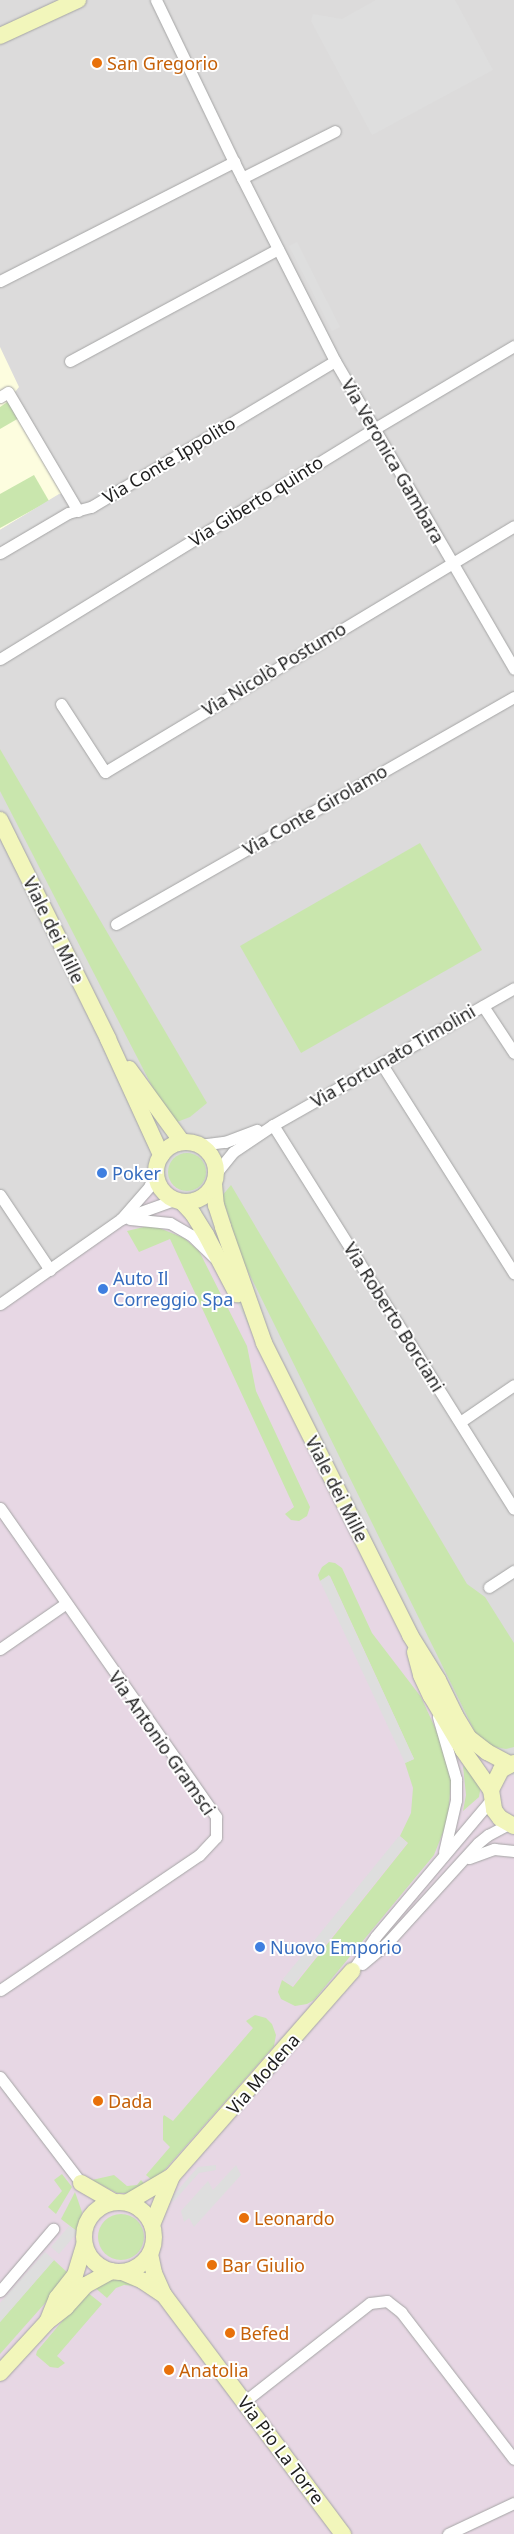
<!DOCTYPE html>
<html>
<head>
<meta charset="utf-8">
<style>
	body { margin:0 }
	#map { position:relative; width:514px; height:2534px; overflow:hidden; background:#eeebe5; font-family:"Noto Sans",sans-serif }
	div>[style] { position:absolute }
	.residential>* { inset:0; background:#dcdbdb }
	.industrial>* { inset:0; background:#e7d7e4 }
	.education>* { inset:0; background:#fdfddf }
	.grass>* { inset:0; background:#c9e6ad }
	.round { border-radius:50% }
	.parking>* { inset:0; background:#dedede }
	.roads { filter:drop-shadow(0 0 1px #a5a5a5) drop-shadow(0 0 1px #a5a5a5) }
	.street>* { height:11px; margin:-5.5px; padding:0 5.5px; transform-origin:5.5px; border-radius:5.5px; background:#fff }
	.secondary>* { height:16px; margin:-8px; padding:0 8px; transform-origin:8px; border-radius:8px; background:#f2f6bb }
	.secondary>.ring { margin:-8px; padding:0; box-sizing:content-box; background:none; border:16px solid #f2f6bb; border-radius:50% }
	.dots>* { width:14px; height:14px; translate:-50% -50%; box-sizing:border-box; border:2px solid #fff; border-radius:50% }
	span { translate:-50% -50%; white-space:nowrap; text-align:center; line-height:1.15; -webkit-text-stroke:4px #fff; paint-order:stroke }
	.food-label { font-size:18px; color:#c56008 }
	.left { translate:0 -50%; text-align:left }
	.street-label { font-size:18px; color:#1e1e1e }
	.shop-label { font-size:18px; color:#366cbe }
</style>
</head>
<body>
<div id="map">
	<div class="residential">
		<i style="clip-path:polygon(0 0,514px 0,514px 1776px,460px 1741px,0 1298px)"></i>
	</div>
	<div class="industrial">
		<i style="clip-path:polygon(173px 1177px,460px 1741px,514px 1776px,514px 2534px,0 2534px,0 1298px)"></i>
	</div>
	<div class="education">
		<i style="clip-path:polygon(0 347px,19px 387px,15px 392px,67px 486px,65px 491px,0 530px)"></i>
	</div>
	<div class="grass">
		<i style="clip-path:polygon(9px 401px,19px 418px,0 429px,0 407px)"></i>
		<i style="clip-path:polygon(34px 475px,49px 501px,0 528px,0 494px)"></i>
		<i style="clip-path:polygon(0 749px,207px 1103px,190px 1117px,177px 1122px,155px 1092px,0 791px)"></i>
		<i style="clip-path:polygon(420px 843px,482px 950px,301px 1053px,240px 946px)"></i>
		<i class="round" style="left:168px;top:1153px;width:38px;height:38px"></i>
		<i style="clip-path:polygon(231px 1185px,467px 1584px,485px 1597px,514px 1643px,514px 1747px,506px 1749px,490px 1746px,475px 1732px,242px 1259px,222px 1196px)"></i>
		<i style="clip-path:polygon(152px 1225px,184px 1238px,199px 1251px,247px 1346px,256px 1391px,310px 1507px,307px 1516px,299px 1521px,291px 1520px,285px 1514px,294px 1507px,170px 1239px,139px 1252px,127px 1231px)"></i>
		<i style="clip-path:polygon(329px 1562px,335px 1563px,342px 1568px,372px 1633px,421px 1697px,442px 1743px,451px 1780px,448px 1820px,434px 1855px,314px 2000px,307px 2004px,295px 2006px,281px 1999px,278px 1992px,282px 1980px,293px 1987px,408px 1843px,400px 1836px,411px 1813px,413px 1788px,405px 1763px,414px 1759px,330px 1576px,320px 1581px,318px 1575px,322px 1567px)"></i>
		<i style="clip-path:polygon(463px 1766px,482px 1779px,479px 1797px,463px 1811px,466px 1795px)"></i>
		<i style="clip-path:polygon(255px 2015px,266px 2018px,272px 2024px,276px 2035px,274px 2046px,154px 2182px,146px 2175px,170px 2147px,163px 2140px,163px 2117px,164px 2115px,173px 2121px,253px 2028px,246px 2021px)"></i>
		<i style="clip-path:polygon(62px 2174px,72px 2187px,56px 2214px,48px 2207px,62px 2191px,54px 2180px)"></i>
		<i style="clip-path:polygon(114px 2175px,127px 2186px,137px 2185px,141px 2180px,147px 2186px,133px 2193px,117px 2193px,92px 2180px)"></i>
		<i style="clip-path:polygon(75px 2192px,82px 2212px,78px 2232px,61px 2219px)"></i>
		<i class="round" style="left:98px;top:2214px;width:46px;height:46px"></i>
		<i style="clip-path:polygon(54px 2260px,70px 2275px,0 2354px,0 2322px)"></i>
		<i style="clip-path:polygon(105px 2279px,133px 2281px,136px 2286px,124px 2285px,116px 2288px,107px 2298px,93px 2286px)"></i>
		<i style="clip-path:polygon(87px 2292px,102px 2304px,57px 2356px,65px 2363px,58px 2368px,50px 2367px,36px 2355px,37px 2351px)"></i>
	</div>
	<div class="parking">
		<i style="clip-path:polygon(376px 0,455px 0,493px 70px,372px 135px,311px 21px,313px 14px,342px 19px)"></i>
		<i style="clip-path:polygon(297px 242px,340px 327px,332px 331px,289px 246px)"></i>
		<i style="clip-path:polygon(59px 494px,66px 506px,0 546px,0 530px)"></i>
		<i style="clip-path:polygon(329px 1575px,414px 1759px,405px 1763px,320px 1581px)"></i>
		<i style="clip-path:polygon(399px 1836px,407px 1843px,292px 1986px,283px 1979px)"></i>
		<i style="clip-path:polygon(216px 2165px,216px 2170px,199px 2173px,173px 2202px,170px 2199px,198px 2167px)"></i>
		<i style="clip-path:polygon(236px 2165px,241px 2175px,194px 2227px,189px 2218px,184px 2222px,181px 2211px,208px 2181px,213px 2190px)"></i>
		<i style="clip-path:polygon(69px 2226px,78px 2232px,59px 2254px,51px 2247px)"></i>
		<i style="clip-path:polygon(45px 2252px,54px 2260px,0 2322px,0 2303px)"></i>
	</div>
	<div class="roads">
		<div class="street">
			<i style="left:156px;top:0;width:180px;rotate:64.3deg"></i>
			<i style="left:234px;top:162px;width:223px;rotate:63.1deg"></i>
			<i style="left:335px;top:361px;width:356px;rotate:59.8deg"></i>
			<i style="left:242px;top:178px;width:104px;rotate:-26.8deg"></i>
			<i style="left:0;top:281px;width:263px;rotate:-27deg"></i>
			<i style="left:70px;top:361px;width:236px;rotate:-28.3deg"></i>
			<i style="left:0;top:397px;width:9px;rotate:-32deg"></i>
			<i style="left:8px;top:392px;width:138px;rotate:59.5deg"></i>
			<i style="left:0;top:553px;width:79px;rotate:-30.5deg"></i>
			<i style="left:68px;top:513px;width:24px;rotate:-15deg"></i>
			<i style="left:91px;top:507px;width:284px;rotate:-30.9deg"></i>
			<i style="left:0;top:659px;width:439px;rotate:-31.6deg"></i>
			<i style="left:374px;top:429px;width:163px;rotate:-30.7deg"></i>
			<i style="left:61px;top:704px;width:81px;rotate:57.1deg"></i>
			<i style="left:105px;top:772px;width:477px;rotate:-31deg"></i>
			<i style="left:116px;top:924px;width:458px;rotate:-29.7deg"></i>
			<i style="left:483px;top:1006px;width:56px;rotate:56.6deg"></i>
			<i style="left:381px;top:1063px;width:249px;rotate:57.7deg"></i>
			<i style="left:273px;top:1125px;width:453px;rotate:57.9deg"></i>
			<i style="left:199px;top:1145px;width:26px;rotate:-7deg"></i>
			<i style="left:225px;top:1142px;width:34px;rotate:-21deg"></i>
			<i style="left:216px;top:1173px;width:27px;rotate:-51deg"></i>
			<i style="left:233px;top:1152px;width:48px;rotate:-34deg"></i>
			<i style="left:273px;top:1125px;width:277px;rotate:-29.6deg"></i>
			<i style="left:0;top:1195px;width:90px;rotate:56.3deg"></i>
			<i style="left:121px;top:1219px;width:43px;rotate:-48.8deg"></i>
			<i style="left:149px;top:1187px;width:18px;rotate:-68deg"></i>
			<i style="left:130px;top:1219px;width:40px;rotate:5.7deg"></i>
			<i style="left:170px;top:1223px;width:24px;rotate:30deg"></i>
			<i style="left:191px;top:1235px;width:32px;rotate:44deg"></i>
			<i style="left:0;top:1304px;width:148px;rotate:-35.1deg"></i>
			<i style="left:121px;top:1219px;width:56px;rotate:-19.7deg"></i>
			<i style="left:460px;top:1422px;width:65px;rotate:-34.4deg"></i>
			<i style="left:0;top:1508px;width:377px;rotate:55deg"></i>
			<i style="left:216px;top:1817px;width:20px;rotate:90deg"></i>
			<i style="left:216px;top:1837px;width:25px;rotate:133deg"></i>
			<i style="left:199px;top:1855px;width:240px;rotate:145.8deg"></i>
			<i style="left:489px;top:1587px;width:30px;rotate:-33deg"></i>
			<i style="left:0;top:1649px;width:79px;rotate:-34.7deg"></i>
			<i style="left:438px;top:1717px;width:65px;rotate:73.8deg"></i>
			<i style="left:456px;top:1779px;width:21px;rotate:90deg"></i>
			<i style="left:456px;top:1800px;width:53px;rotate:103deg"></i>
			<i style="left:469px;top:1858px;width:27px;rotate:-20deg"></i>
			<i style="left:494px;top:1849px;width:20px;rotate:6deg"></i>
			<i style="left:362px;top:1964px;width:33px;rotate:-40deg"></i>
			<i style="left:387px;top:1943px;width:135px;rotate:-47.7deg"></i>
			<i style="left:478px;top:1843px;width:13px;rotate:-39deg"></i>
			<i style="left:488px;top:1835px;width:24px;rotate:-28deg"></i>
			<i style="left:352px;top:1971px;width:42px;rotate:-55.6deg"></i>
			<i style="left:376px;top:1936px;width:178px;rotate:-49.8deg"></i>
			<i style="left:0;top:2077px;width:133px;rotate:52.6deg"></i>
			<i style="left:0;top:2291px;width:82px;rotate:-49.5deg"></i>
			<i style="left:245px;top:2401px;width:159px;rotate:-38.1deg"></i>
			<i style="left:370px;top:2303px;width:17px;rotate:-7deg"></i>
			<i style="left:387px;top:2301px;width:18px;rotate:38deg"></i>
			<i style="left:401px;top:2312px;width:185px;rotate:52.5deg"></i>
			<i style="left:448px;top:2534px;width:73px;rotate:-25.2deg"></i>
		</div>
		<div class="secondary">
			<i style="left:0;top:36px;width:86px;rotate:-24.8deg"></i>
			<i style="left:0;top:820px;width:244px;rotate:63.7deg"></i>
			<i style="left:108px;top:1039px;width:128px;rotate:65.4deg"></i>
			<i style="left:129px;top:1069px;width:90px;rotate:54deg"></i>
			<i class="ring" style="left:156px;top:1142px;width:44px;height:44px"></i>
			<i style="left:214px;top:1184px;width:21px;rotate:85deg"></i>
			<i style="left:216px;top:1205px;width:23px;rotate:72deg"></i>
			<i style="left:223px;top:1227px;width:123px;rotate:70.5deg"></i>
			<i style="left:264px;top:1343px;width:326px;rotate:63.4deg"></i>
			<i style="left:410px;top:1635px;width:53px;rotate:58.1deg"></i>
			<i style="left:438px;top:1680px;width:39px;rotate:64deg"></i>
			<i style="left:455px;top:1715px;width:27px;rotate:59deg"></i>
			<i style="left:469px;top:1738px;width:23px;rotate:38deg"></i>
			<i style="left:487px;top:1752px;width:26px;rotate:28deg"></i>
			<i style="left:182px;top:1202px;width:16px;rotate:47deg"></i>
			<i style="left:193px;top:1214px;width:25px;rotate:58deg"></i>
			<i style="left:206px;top:1235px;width:67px;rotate:62.3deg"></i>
			<i style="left:415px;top:1652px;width:24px;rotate:75deg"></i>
			<i style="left:421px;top:1675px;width:23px;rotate:65deg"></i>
			<i style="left:431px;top:1696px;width:63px;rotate:59.3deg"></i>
			<i style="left:463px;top:1750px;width:49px;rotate:55deg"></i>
			<i style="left:514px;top:1763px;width:15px;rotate:152deg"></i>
			<i style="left:501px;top:1770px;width:22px;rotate:117deg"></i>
			<i style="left:491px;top:1790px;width:20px;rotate:81deg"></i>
			<i style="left:494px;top:1810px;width:10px;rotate:53deg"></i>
			<i style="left:500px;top:1818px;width:16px;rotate:30deg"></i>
			<i style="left:81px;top:2183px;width:38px;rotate:30deg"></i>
			<i class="ring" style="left:84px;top:2202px;width:54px;height:54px"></i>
			<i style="left:128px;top:2202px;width:51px;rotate:-30.6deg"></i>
			<i style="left:172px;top:2176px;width:273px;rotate:-48.7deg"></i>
			<i style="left:152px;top:2225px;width:53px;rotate:-67.8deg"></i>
			<i style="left:150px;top:2254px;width:19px;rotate:78deg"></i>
			<i style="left:154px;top:2273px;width:24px;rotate:66deg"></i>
			<i style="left:164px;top:2295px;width:299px;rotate:53.2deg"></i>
			<i style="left:122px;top:2272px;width:23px;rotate:23deg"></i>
			<i style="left:143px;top:2281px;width:23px;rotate:34deg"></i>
			<i style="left:48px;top:2320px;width:24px;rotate:-68deg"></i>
			<i style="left:57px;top:2298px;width:29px;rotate:-52deg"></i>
			<i style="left:75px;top:2275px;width:31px;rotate:-73deg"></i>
			<i style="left:0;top:2373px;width:69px;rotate:-47.3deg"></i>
			<i style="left:47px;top:2322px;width:24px;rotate:-38deg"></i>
			<i style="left:66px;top:2307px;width:30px;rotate:-48deg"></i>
			<i style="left:86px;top:2285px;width:29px;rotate:-29deg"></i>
		</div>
	</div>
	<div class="dots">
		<i style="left:97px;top:63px;background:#e8710a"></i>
		<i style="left:102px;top:1173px;background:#3f7fe0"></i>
		<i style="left:103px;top:1289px;background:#3f7fe0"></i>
		<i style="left:260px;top:1947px;background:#3f7fe0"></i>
		<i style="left:98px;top:2101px;background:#e8710a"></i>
		<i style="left:244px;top:2218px;background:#e8710a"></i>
		<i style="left:212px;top:2265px;background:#e8710a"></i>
		<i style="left:230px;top:2333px;background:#e8710a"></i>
		<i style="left:169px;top:2370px;background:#e8710a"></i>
	</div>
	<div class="food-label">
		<span class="left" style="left:107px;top:63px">San Gregorio</span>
		<span class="left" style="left:108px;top:2101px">Dada</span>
		<span class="left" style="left:254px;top:2218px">Leonardo</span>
		<span class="left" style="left:222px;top:2265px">Bar Giulio</span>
		<span class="left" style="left:240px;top:2333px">Befed</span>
		<span class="left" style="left:179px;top:2370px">Anatolia</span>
	</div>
	<div class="street-label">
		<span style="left:169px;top:460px;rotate:-31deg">Via Conte Ippolito</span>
		<span style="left:393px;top:461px;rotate:60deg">Via Veronica Gambara</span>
		<span style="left:256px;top:501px;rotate:-32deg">Via Giberto quinto</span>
		<span style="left:274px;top:669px;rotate:-31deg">Via Nicolò Postumo</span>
		<span style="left:315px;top:810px;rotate:-30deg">Via Conte Girolamo</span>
		<span style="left:54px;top:930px;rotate:64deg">Viale dei Mille</span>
		<span style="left:393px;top:1056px;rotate:-30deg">Via Fortunato Timolini</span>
		<span style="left:394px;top:1317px;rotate:58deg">Via Roberto Borciani</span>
		<span style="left:337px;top:1489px;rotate:63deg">Viale dei Mille</span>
		<span style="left:162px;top:1743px;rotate:55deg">Via Antonio Gramsci</span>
		<span style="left:263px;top:2074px;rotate:-49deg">Via Modena</span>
		<span style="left:281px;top:2450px;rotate:53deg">Via Pio La Torre</span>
	</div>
	<div class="shop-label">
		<span class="left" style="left:112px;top:1173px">Poker</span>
		<span class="left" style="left:113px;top:1289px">Auto Il<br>Correggio Spa</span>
		<span class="left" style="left:270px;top:1947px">Nuovo Emporio</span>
	</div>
</div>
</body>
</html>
